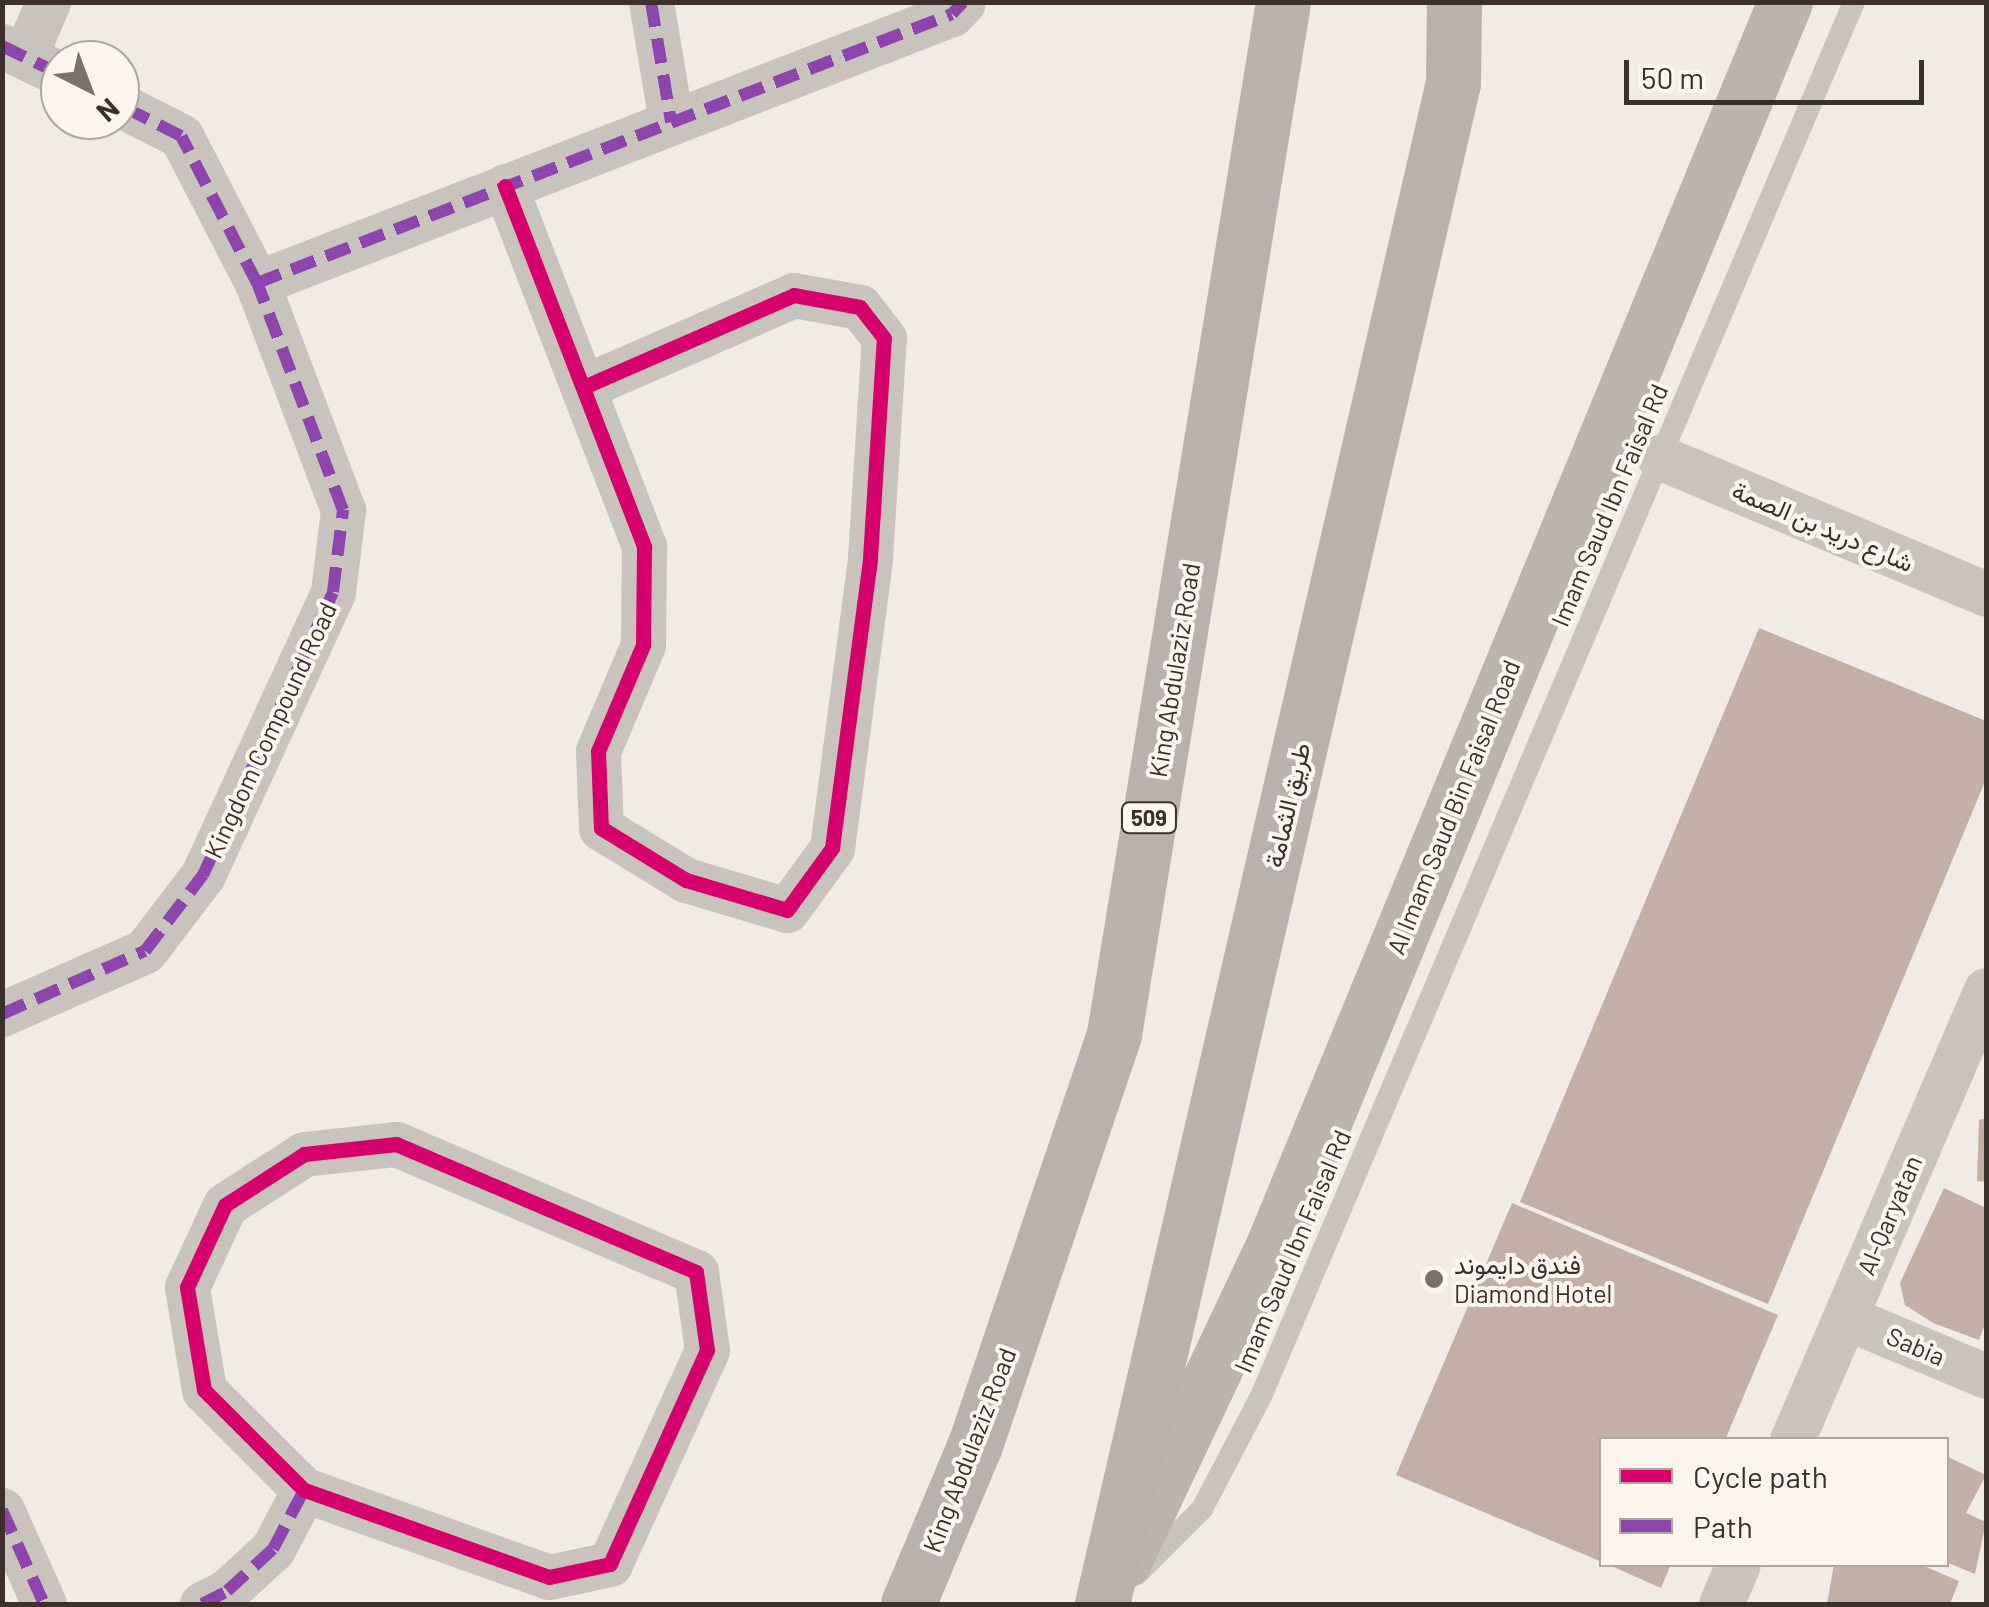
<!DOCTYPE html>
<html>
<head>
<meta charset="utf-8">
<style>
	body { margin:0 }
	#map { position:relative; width:1989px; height:1607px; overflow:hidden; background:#f0ebe5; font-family:Barlow,Vazirmatn,sans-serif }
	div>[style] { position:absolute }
	.building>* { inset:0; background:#c3afa7 }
	.lane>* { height:22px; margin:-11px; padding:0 11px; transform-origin:11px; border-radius:11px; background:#c9c3be }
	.street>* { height:45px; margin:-22.5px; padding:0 22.5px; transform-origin:22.5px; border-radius:22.5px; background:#c9c3be }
	.secondary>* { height:55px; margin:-27.5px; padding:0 27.5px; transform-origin:27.5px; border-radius:27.5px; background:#bab3ae }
	.primary>* { height:55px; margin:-27.5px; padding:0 27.5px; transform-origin:27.5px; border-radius:27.5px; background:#b8b1ad }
	.quiet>* { height:12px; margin-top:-6px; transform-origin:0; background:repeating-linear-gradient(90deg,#8e44ad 0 25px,transparent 0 37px) }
	.cycleway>* { height:15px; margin:-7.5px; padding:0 7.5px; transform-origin:7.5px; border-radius:7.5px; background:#d6006c }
	.dots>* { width:28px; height:28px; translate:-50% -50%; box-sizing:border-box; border:5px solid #fbf5ee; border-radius:50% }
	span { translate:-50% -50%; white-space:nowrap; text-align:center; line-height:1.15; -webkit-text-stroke:8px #fbf5ee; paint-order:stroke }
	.shield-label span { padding:2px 8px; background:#fbf5ee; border:2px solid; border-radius:8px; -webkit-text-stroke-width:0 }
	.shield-label { font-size:22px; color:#3b302b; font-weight:700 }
	.street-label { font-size:25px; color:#3b302b }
	.poi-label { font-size:25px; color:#3b302b }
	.left { translate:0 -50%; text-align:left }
	.frame { position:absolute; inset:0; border:5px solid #3b302b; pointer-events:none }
	.legend { position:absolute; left:1599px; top:1437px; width:350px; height:130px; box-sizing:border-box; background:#fbf5ee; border:2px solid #aea6a0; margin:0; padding:12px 18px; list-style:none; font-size:30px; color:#3b302b }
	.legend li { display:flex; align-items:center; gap:20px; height:50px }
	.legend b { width:50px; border:2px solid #aea6a0 }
	.north { position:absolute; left:40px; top:40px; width:100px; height:100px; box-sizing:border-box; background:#fbf5ee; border:2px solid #aea6a0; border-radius:50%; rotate:138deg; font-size:28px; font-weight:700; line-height:40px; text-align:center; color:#3b302b }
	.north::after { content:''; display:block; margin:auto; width:35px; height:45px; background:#7a716c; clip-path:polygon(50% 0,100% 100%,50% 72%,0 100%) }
	.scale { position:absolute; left:1624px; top:60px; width:300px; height:45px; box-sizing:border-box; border:5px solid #3b302b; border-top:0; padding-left:12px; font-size:30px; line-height:35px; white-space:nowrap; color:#3b302b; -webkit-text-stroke:8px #fbf5ee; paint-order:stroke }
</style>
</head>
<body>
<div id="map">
	<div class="building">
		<i style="clip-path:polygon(1759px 628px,1986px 721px,1986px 779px,1768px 1304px,1520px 1202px)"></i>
		<i style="clip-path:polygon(1986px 1118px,1986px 1182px,1977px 1181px,1979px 1120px)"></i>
		<i style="clip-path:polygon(1944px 1188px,1986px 1208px,1986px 1322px,1979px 1340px,1933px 1323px,1905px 1305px,1900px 1283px)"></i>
		<i style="clip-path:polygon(1512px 1203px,1778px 1315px,1725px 1440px,1602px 1440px,1602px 1562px,1396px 1475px)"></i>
		<i style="clip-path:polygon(1946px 1456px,1986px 1475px,1966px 1513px,1986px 1522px,1975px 1574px,1946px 1562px)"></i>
		<i style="clip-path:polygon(1607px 1564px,1671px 1564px,1661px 1588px)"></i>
		<i style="clip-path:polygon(1834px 1564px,1919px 1564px,1959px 1581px,1950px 1604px,1827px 1604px)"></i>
	</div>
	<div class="lane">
		<i style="left:1137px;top:1574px;width:92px;rotate:-45deg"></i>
		<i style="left:1202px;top:1509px;width:130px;rotate:-62.4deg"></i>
		<i style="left:1262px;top:1394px;width:1513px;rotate:-66.96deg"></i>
	</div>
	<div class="street">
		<i style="left:651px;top:2px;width:122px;rotate:80.5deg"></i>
		<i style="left:2px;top:46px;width:64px;rotate:25.8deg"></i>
		<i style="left:25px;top:56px;width:59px;rotate:-66.9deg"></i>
		<i style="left:505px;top:186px;width:387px;rotate:68.9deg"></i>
		<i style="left:644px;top:547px;width:98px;rotate:90.6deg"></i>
		<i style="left:643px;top:645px;width:115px;rotate:113deg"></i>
		<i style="left:598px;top:751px;width:77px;rotate:87.8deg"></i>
		<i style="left:601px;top:828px;width:100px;rotate:31.5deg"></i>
		<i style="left:686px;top:880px;width:105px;rotate:16.5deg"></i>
		<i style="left:787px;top:910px;width:77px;rotate:-54deg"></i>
		<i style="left:832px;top:848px;width:292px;rotate:-82.5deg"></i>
		<i style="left:870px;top:558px;width:220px;rotate:-86.4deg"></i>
		<i style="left:884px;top:338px;width:39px;rotate:-128deg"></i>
		<i style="left:860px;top:307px;width:67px;rotate:-169.7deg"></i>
		<i style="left:794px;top:295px;width:230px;rotate:156.4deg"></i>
		<i style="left:257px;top:283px;width:745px;rotate:-21.16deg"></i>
		<i style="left:952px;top:14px;width:16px;rotate:-47deg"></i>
		<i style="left:1659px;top:457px;width:355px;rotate:22.7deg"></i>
		<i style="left:2px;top:1014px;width:156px;rotate:-23.8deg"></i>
		<i style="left:145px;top:951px;width:96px;rotate:-52.7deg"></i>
		<i style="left:203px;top:875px;width:311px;rotate:-65.3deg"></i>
		<i style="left:333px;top:592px;width:83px;rotate:-83deg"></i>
		<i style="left:343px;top:510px;width:243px;rotate:-110.7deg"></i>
		<i style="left:257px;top:283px;width:165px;rotate:-117.3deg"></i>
		<i style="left:181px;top:136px;width:68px;rotate:-153.1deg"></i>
		<i style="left:396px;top:1144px;width:326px;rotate:23.1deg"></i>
		<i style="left:696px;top:1272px;width:79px;rotate:82deg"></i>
		<i style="left:707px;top:1350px;width:235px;rotate:114.4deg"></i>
		<i style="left:610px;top:1564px;width:62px;rotate:168deg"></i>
		<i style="left:549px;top:1577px;width:260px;rotate:-160.4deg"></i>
		<i style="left:304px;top:1490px;width:141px;rotate:-135deg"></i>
		<i style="left:204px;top:1390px;width:104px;rotate:-99.4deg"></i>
		<i style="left:187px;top:1287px;width:90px;rotate:-65.1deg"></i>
		<i style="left:225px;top:1205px;width:94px;rotate:-32.8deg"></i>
		<i style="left:304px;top:1154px;width:93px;rotate:-6.2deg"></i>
		<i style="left:1845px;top:1317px;width:153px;rotate:22.7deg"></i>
		<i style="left:1792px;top:1440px;width:490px;rotate:-66.7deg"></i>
		<i style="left:2px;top:1510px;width:103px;rotate:65.9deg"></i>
		<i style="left:202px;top:1604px;width:28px;rotate:-27deg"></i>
		<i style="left:227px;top:1591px;width:62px;rotate:-42.4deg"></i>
		<i style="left:273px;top:1549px;width:67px;rotate:-62.3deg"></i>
		<i style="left:1721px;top:1604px;width:43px;rotate:-67deg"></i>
	</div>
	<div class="secondary">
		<i style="left:1124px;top:1561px;width:354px;rotate:-64.7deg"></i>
		<i style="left:1275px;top:1241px;width:1340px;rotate:-67.63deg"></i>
	</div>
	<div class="primary">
		<i style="left:908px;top:1604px;width:173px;rotate:-67.2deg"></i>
		<i style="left:975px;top:1445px;width:434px;rotate:-71.3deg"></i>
		<i style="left:1114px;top:1034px;width:1046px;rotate:-80.7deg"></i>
		<i style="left:1102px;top:1604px;width:1561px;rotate:-77.01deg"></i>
		<i style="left:1453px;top:83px;width:81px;rotate:-89.3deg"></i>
	</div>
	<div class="quiet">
		<i style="left:651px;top:2px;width:122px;rotate:80.5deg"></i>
		<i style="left:2px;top:46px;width:64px;rotate:25.8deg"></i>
		<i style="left:257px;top:283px;width:745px;rotate:-21.16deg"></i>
		<i style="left:952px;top:14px;width:16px;rotate:-47deg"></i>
		<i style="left:2px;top:1014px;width:156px;rotate:-23.8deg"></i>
		<i style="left:145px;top:951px;width:96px;rotate:-52.7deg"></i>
		<i style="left:203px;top:875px;width:311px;rotate:-65.3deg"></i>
		<i style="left:333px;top:592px;width:83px;rotate:-83deg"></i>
		<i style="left:343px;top:510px;width:243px;rotate:-110.7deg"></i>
		<i style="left:257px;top:283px;width:165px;rotate:-117.3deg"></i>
		<i style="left:181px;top:136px;width:68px;rotate:-153.1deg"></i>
		<i style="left:2px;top:1510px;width:103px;rotate:65.9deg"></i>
		<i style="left:202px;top:1604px;width:28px;rotate:-27deg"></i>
		<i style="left:227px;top:1591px;width:62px;rotate:-42.4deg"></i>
		<i style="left:273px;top:1549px;width:67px;rotate:-62.3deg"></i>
	</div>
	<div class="cycleway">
		<i style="left:505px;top:186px;width:387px;rotate:68.9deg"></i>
		<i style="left:644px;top:547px;width:98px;rotate:90.6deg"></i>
		<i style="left:643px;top:645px;width:115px;rotate:113deg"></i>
		<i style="left:598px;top:751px;width:77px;rotate:87.8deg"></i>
		<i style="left:601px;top:828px;width:100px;rotate:31.5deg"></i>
		<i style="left:686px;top:880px;width:105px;rotate:16.5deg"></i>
		<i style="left:787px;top:910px;width:77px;rotate:-54deg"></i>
		<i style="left:832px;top:848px;width:292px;rotate:-82.5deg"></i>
		<i style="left:870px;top:558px;width:220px;rotate:-86.4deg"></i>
		<i style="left:884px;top:338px;width:39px;rotate:-128deg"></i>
		<i style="left:860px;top:307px;width:67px;rotate:-169.7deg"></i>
		<i style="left:794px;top:295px;width:230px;rotate:156.4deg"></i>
		<i style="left:396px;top:1144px;width:326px;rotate:23.1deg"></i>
		<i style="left:696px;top:1272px;width:79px;rotate:82deg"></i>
		<i style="left:707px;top:1350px;width:235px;rotate:114.4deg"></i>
		<i style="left:610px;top:1564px;width:62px;rotate:168deg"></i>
		<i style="left:549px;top:1577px;width:260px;rotate:-160.4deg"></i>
		<i style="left:304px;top:1490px;width:141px;rotate:-135deg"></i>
		<i style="left:204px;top:1390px;width:104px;rotate:-99.4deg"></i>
		<i style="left:187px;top:1287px;width:90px;rotate:-65.1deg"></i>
		<i style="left:225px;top:1205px;width:94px;rotate:-32.8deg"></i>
		<i style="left:304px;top:1154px;width:93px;rotate:-6.2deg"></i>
	</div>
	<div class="dots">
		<i style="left:1434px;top:1279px;background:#7a716c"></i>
	</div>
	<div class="shield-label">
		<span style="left:1149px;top:818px">509</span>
	</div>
	<div class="street-label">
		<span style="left:1609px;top:505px;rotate:-67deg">Imam Saud Ibn Faisal Rd</span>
		<span style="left:1823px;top:526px;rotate:23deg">شارع دريد بن الصمة</span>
		<span style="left:1174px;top:670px;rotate:-81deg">King Abdulaziz Road</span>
		<span style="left:270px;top:730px;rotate:-65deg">Kingdom Compound Road</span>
		<span style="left:1287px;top:805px;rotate:-77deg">طريق الثمامة</span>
		<span style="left:1453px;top:807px;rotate:-68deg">Al Imam Saud Bin Faisal Road</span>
		<span style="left:1889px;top:1215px;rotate:-67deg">Al-Qaryatan</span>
		<span style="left:1292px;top:1251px;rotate:-67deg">Imam Saud Ibn Faisal Rd</span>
		<span style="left:1916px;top:1346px;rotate:23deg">Sabia</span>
		<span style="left:969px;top:1450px;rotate:-69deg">King Abdulaziz Road</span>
	</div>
	<div class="poi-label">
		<span class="left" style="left:1454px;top:1279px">فندق دايموند<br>Diamond Hotel</span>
	</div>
	<div class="frame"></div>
	<ul class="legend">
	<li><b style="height:12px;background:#d6006c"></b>Cycle path</li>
	<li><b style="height:12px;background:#8e44ad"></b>Path</li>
	</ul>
	<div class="north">N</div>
	<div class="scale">50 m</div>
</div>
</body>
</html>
